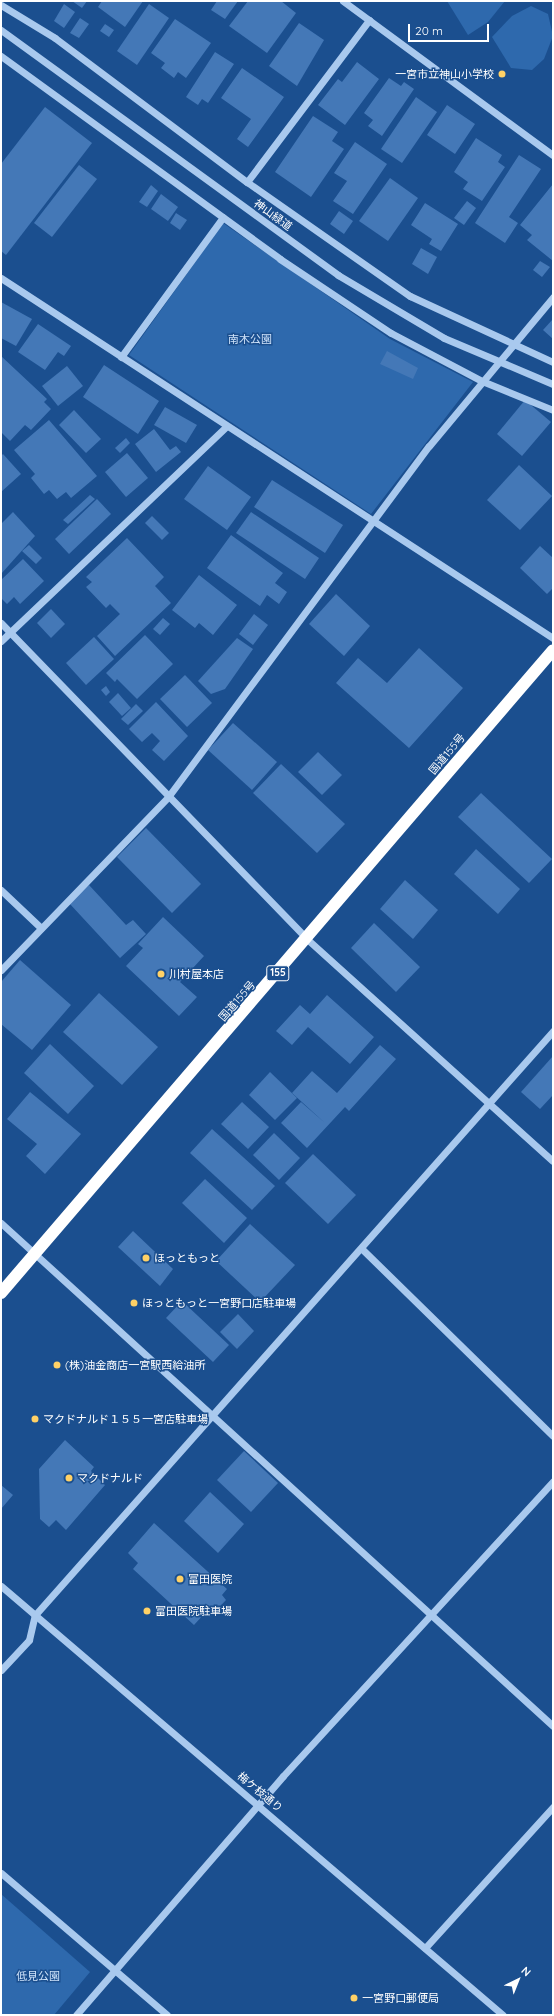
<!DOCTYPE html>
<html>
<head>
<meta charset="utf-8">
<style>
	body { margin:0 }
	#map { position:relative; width:554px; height:2016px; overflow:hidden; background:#1b4f8f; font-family:Quicksand,"Noto Sans JP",sans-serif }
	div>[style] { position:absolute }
	.green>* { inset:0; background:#2e69ad }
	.building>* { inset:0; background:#4478b7 }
	.minor>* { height:7px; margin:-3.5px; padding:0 3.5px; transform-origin:3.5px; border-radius:3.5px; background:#a9c9ee }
	.highway>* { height:12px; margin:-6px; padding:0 6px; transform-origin:6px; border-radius:6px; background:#fff }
	.dots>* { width:11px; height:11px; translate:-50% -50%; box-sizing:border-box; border:2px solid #1b4f8f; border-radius:50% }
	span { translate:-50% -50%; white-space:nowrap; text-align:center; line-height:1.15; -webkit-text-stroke:3px #1b4f8f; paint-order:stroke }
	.shield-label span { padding:1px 3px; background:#1b4f8f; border:1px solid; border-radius:3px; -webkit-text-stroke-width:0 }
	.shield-label { font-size:10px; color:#fff; font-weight:700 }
	.poi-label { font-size:11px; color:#fff }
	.right { translate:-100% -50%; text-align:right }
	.left { translate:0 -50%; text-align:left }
	.street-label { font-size:11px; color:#fff }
	.park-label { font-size:11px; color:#cfe3fa }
	.frame { position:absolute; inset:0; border:2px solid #fff; pointer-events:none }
	.north { position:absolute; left:498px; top:1960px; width:40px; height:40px; -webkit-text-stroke:3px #1b4f8f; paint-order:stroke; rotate:43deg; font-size:11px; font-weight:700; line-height:16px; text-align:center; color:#fff }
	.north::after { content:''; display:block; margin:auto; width:14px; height:18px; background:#fff; clip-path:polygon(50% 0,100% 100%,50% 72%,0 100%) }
	.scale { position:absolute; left:408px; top:24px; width:81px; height:18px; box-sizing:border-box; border:2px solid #fff; border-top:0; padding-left:5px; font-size:12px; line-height:14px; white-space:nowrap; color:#fff; -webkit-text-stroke:3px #1b4f8f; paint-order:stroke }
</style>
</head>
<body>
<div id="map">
	<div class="green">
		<i style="clip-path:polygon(447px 1px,505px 1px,488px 22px,468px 35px)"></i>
		<i style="clip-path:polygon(531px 6px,548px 14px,553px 36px,544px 59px,532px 70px,511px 68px,492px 37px,512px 16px)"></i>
		<i style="clip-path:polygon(223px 223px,390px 339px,473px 382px,371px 514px,129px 355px)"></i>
		<i style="clip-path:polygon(1px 1894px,90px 1972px,54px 2015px,1px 2015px)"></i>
	</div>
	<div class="building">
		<i style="clip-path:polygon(72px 1px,87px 1px,82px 8px)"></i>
		<i style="clip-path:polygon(102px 1px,143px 1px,125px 27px,98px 7px)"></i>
		<i style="clip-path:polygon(217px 1px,238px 1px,225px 19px,211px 10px)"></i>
		<i style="clip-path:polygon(248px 1px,281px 1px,296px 13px,267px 53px,229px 26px)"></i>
		<i style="clip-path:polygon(64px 4px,75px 12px,64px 28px,54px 21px)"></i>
		<i style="clip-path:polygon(149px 4px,169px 18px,137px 65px,117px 51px)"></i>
		<i style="clip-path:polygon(80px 18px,89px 24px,79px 38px,70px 33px)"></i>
		<i style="clip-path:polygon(175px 19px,211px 43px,186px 78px,178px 72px,174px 78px,161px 68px,165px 63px,151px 53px)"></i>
		<i style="clip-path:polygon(299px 23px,324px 40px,297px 86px,269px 66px)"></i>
		<i style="clip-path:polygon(105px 24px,114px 30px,109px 37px,100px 31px)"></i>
		<i style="clip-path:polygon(215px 52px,234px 64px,208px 103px,202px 99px,198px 105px,186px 97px)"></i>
		<i style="clip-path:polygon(357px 62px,379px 79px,345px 125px,318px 105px,338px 79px,342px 82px)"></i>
		<i style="clip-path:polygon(242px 68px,284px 97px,248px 147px,237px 139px,251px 119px,221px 98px)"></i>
		<i style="clip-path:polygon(389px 78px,401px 86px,404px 82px,414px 89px,382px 136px,368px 126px,373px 120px,364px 113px)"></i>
		<i style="clip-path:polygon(416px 97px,437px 112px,402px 163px,381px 149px)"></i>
		<i style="clip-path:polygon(447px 105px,475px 124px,455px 154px,427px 135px)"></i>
		<i style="clip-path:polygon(45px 107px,92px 143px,6px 255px,1px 251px,1px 164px)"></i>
		<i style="clip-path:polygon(313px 116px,338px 132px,332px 141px,344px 149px,311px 197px,275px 172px)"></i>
		<i style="clip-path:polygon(476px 138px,502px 155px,498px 162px,505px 167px,482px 201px,463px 189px,468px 182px,454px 172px)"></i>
		<i style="clip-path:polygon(355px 142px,387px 164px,353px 214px,333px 201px,347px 181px,334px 173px)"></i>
		<i style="clip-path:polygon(519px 155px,541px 169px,509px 217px,518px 223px,505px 243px,475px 223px)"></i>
		<i style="clip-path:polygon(79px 165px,97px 179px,52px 237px,34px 223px)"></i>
		<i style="clip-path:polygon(390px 178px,418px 198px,388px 241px,359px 221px)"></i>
		<i style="clip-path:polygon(553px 184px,553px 261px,527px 240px,532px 235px,520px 225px)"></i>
		<i style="clip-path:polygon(151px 185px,158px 191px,147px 207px,139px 202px)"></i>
		<i style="clip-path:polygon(161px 194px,178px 207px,168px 221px,151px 209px)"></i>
		<i style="clip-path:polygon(467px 201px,476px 208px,464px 225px,454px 218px)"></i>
		<i style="clip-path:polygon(425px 203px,458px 224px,441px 251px,429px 244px,432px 239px,411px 225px)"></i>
		<i style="clip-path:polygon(339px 211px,353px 221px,344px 234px,330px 224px)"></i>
		<i style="clip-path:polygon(176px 213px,187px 220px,180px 230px,170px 223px)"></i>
		<i style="clip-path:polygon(421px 248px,437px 257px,428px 274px,412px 264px)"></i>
		<i style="clip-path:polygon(540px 261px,550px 267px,542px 277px,533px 270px)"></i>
		<i style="clip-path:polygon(1px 302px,32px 319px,16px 346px,1px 338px)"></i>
		<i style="clip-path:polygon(553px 319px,553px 339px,543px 330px)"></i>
		<i style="clip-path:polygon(38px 324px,71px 346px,64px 356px,58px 352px,45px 370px,18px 352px)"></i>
		<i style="clip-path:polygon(387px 351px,418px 368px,413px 379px,380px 364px)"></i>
		<i style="clip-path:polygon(1px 356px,47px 399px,44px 402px,51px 409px,31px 430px,25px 425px,10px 441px,1px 432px)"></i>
		<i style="clip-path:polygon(104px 365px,159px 401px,138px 434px,83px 397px)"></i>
		<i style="clip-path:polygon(67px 366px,83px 386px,58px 406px,42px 386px)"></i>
		<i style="clip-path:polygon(525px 400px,551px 422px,522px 456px,497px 434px)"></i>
		<i style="clip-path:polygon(165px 407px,197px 425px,186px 443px,154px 425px)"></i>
		<i style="clip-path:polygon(74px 410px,101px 439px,86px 453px,59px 425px)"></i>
		<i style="clip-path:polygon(49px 420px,97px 476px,71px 498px,66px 492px,57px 499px,49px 490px,44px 494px,31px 478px,35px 474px,14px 450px)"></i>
		<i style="clip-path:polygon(154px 429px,170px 450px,176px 446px,181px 452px,156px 472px,135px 444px)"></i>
		<i style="clip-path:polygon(126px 438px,130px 443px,120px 453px,115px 448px)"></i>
		<i style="clip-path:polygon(127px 453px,148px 478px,126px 497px,105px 472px)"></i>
		<i style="clip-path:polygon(3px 454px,21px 474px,1px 492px,1px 456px)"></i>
		<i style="clip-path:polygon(519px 465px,552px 496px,520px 530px,487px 500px)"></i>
		<i style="clip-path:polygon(208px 466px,251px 497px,227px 530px,184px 499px)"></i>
		<i style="clip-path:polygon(272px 480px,343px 525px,325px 553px,254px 507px)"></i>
		<i style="clip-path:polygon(90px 495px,95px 499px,68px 524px,63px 520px)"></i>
		<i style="clip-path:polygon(97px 499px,111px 514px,69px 554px,55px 539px)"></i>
		<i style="clip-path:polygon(13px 512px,35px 536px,1px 574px,1px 524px)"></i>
		<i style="clip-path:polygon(251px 512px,319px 558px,305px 579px,236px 533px)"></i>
		<i style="clip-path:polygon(152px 516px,169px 533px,162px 540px,145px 523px)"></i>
		<i style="clip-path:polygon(231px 535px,283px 573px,275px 583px,287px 592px,279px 604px,267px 595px,260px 606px,207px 568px)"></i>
		<i style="clip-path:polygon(127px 538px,164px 577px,155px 586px,171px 603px,115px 656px,97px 636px,120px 614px,110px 604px,106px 608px,86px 587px,92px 582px,86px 577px)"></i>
		<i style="clip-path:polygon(29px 545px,42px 558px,36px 564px,22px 551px)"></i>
		<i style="clip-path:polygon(540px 546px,553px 558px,553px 588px,547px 594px,520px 568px)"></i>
		<i style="clip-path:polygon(23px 559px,44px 581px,20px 604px,14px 597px,7px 604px,1px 598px,1px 580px)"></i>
		<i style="clip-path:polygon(199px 575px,237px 605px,213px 635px,199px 623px,195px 628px,172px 610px)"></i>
		<i style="clip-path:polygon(336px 594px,370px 626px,344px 656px,309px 624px)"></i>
		<i style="clip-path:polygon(51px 609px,65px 624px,51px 638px,37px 623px)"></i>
		<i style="clip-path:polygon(254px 614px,268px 625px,253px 645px,239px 634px)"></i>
		<i style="clip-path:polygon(163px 618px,170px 624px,160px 635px,153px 629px)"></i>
		<i style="clip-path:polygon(145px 635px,173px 664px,137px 699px,117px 679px,115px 682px,106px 673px)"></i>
		<i style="clip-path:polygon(94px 637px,114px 659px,86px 685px,66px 663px)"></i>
		<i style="clip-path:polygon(237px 638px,253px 649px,225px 689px,211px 694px,198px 681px)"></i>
		<i style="clip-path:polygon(419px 648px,463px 688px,409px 748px,336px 683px,358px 658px,387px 683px)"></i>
		<i style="clip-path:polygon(185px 675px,212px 703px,187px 727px,160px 699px)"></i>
		<i style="clip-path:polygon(106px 686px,110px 692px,106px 696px,101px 690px)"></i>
		<i style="clip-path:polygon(118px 693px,131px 708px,122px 716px,109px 702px)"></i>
		<i style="clip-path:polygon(156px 702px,188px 736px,164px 761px,152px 750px,160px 741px,152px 733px,142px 742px,129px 729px)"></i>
		<i style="clip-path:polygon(136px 704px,143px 711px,128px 725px,121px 719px)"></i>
		<i style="clip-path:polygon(233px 723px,277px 762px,252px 790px,208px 750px)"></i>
		<i style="clip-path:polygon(318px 752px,342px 775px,322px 795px,298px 772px)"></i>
		<i style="clip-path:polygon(281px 764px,345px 824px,317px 853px,253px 793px)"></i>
		<i style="clip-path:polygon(481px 793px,552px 859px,529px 883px,458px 817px)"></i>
		<i style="clip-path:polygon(146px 828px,201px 884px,172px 913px,117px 857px)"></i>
		<i style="clip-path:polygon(476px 849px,520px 889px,498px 914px,454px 874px)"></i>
		<i style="clip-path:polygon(405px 880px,438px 910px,413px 939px,380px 909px)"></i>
		<i style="clip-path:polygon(89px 885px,126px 925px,133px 920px,146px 934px,120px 958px,69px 903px)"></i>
		<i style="clip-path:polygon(163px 917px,204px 956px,180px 982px,197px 997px,179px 1016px,126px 966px,143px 948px,138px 944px)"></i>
		<i style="clip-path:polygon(374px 923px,420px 967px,396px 992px,351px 948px)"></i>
		<i style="clip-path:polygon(20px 960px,71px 1005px,32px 1050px,1px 1024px,1px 982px)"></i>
		<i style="clip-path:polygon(99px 993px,158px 1047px,122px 1085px,63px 1032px)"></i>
		<i style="clip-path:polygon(327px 995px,374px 1037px,350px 1064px,308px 1027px,292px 1045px,276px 1031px,300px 1005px,310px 1014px)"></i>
		<i style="clip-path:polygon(50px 1044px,94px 1086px,68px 1114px,24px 1073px)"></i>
		<i style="clip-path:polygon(380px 1045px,396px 1059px,349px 1111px,345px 1107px,307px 1148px,281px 1123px,301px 1102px,325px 1123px,292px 1093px,312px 1071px,337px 1093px)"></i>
		<i style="clip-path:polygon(553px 1056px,553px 1095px,540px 1109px,521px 1092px)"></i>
		<i style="clip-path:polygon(270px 1072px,297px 1098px,275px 1120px,249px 1095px)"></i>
		<i style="clip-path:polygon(30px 1092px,81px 1134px,45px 1174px,26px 1156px,37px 1144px,7px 1119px)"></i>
		<i style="clip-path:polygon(242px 1102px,269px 1127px,248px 1149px,221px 1124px)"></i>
		<i style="clip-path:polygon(212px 1129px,275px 1186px,252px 1210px,190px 1153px)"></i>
		<i style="clip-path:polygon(274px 1133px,300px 1158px,279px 1180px,253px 1155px)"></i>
		<i style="clip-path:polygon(313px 1154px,356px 1195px,328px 1224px,285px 1183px)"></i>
		<i style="clip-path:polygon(205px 1179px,247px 1218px,224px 1243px,182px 1203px)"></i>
		<i style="clip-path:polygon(250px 1224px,295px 1265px,260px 1302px,216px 1261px)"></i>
		<i style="clip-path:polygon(133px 1231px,173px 1269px,160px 1286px,118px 1247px)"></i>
		<i style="clip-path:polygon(182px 1301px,229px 1345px,213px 1362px,166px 1318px)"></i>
		<i style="clip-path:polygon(238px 1314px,254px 1331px,237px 1349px,220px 1332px)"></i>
		<i style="clip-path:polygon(65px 1440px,94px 1467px,91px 1471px,105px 1485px,66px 1530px,56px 1520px,49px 1527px,40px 1519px,39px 1469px)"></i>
		<i style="clip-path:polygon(244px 1451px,278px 1483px,251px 1512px,217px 1480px)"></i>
		<i style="clip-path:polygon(1px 1485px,13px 1495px,1px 1509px)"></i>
		<i style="clip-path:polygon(210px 1492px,244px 1524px,218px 1553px,184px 1521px)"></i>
		<i style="clip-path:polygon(154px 1523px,227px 1589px,222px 1595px,226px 1600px,210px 1617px,205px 1613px,194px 1625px,133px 1569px,138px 1563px,128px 1553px)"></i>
	</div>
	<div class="minor">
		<i style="left:343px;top:1px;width:260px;rotate:36.3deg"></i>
		<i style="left:1px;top:5px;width:63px;rotate:31.4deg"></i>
		<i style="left:55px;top:38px;width:240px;rotate:36.9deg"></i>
		<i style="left:247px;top:182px;width:199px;rotate:35deg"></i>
		<i style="left:410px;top:296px;width:157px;rotate:24.8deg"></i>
		<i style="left:1px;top:30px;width:417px;rotate:36deg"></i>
		<i style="left:338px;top:275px;width:123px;rotate:30.7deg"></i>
		<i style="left:444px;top:338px;width:118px;rotate:22.9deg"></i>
		<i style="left:1px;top:56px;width:345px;rotate:36deg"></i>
		<i style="left:280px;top:259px;width:133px;rotate:33.7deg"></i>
		<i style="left:391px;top:333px;width:103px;rotate:27.8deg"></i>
		<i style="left:482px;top:381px;width:77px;rotate:22.2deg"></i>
		<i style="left:247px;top:182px;width:203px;rotate:-53deg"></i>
		<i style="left:1px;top:278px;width:659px;rotate:33.11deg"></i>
		<i style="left:121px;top:357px;width:173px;rotate:-53.9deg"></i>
		<i style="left:1px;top:623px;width:440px;rotate:45.9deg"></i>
		<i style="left:307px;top:939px;width:331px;rotate:42.1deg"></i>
		<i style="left:1px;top:641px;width:311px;rotate:-43.6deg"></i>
		<i style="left:1px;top:890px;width:55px;rotate:43.5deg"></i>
		<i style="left:1px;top:970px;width:240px;rotate:-46deg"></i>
		<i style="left:168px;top:797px;width:437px;rotate:-53.4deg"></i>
		<i style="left:429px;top:446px;width:194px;rotate:-50.2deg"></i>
		<i style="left:1px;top:1223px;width:747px;rotate:42.34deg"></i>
		<i style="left:362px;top:1249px;width:267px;rotate:44.4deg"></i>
		<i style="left:1px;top:1586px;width:660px;rotate:40.52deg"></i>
		<i style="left:1px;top:1670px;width:41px;rotate:-47deg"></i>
		<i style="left:29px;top:1640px;width:26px;rotate:-77deg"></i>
		<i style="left:35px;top:1615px;width:781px;rotate:-48.43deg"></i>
		<i style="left:1px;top:1873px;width:218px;rotate:40.5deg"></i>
		<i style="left:425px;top:1948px;width:190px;rotate:-47.8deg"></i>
		<i style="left:76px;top:2015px;width:316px;rotate:-49.1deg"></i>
		<i style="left:283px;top:1776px;width:400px;rotate:-47.5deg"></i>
	</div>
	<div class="highway">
		<i style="left:1px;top:1293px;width:847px;rotate:-49.35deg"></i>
	</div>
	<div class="dots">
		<i style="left:502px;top:74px;background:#ffd166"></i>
		<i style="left:161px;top:974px;background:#ffd166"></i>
		<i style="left:146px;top:1258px;background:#ffd166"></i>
		<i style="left:134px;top:1303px;background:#ffd166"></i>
		<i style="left:57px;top:1365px;background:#ffd166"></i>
		<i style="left:35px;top:1419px;background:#ffd166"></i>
		<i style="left:69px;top:1478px;background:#ffd166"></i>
		<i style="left:180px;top:1579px;background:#ffd166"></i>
		<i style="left:147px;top:1611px;background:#ffd166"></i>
		<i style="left:354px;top:1998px;background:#ffd166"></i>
	</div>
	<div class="shield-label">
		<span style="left:278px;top:973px">155</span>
	</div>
	<div class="poi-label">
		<span class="right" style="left:494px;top:74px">一宮市立神山小学校</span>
		<span class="left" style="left:169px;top:974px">川村屋本店</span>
		<span class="left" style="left:154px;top:1258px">ほっともっと</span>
		<span class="left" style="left:142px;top:1303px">ほっともっと一宮野口店駐車場</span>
		<span class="left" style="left:65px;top:1365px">(株)油金商店一宮駅西給油所</span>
		<span class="left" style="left:43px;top:1419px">マクドナルド１５５一宮店駐車場</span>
		<span class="left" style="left:77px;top:1478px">マクドナルド</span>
		<span class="left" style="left:188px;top:1579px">富田医院</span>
		<span class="left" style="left:155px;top:1611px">富田医院駐車場</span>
		<span class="left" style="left:362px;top:1998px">一宮野口郵便局</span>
	</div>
	<div class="street-label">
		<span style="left:273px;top:215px;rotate:36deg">神山緑道</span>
		<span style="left:447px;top:754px;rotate:-50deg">国道155号</span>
		<span style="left:237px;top:1001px;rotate:-49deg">国道155号</span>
		<span style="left:260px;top:1792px;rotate:40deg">梅ケ枝通り</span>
	</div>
	<div class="park-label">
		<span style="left:250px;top:339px">南木公園</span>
		<span style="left:38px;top:1976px">低見公園</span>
	</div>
	<div class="frame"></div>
	<div class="north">N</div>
	<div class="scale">20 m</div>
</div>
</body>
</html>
